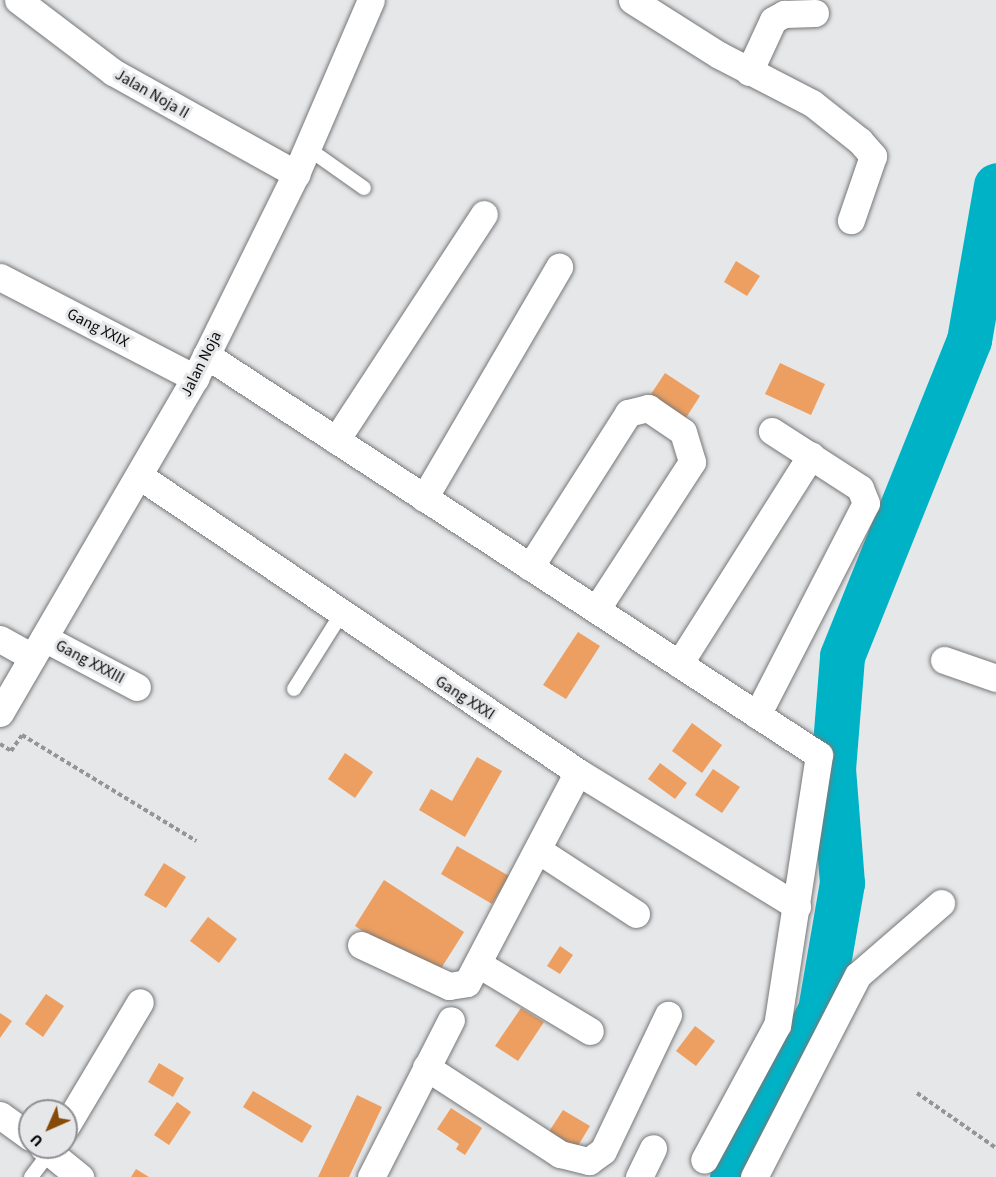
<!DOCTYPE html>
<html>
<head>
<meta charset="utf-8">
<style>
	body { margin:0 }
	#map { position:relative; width:996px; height:1177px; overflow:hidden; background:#e6e7e9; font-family:"Source Sans 3",sans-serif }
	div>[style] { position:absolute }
	.river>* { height:45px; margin:-22.5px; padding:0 22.5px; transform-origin:22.5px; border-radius:22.5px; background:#00b2c6 }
	.building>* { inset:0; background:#ec9f61 }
	.path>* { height:4px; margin-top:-2px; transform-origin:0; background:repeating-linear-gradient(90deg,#959596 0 4.5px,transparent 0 7.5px) }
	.roads { filter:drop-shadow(0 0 2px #767778) drop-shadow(0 0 2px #767778) }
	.service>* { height:14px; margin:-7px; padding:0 7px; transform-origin:7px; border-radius:7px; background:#fff }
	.minor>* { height:27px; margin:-13.5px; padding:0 13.5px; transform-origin:13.5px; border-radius:13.5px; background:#fff }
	span { translate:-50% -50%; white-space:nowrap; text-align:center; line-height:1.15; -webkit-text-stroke:6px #e6e7e9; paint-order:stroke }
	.street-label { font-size:16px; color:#0c0c0c }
	.north { position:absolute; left:18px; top:1099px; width:60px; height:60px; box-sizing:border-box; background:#e6e7e9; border:2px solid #8f8f91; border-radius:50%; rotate:225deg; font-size:16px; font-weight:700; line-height:24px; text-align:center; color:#0c0c0c }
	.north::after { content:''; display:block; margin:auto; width:21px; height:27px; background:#874b08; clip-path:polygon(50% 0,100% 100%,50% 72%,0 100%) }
</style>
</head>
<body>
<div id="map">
	<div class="river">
		<i style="left:732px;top:1177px;width:189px;rotate:-62.2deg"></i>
		<i style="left:820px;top:1010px;width:129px;rotate:-80.2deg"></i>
		<i style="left:842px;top:883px;width:114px;rotate:-94.5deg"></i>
		<i style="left:833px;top:769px;width:113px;rotate:-85.4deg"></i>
		<i style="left:842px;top:656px;width:341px;rotate:-68.1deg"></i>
		<i style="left:969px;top:340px;width:157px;rotate:-80.1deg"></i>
	</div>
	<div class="building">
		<i style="clip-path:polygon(736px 261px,760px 276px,747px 296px,724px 282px)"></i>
		<i style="clip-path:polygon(780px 363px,825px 384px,811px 415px,765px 394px)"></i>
		<i style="clip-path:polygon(665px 373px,700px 396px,682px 424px,647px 400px)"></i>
		<i style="clip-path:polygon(578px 632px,600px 646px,566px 699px,543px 685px)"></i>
		<i style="clip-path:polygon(692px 723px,722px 745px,702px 773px,672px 751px)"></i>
		<i style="clip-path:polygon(345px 753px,373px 772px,355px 798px,328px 779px)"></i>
		<i style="clip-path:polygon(477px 757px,502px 771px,465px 837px,419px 810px,431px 789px,452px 801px)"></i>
		<i style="clip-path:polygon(660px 763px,687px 783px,675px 799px,648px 779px)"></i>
		<i style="clip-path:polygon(713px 769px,740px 787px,722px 813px,695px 795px)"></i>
		<i style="clip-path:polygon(457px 846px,509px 876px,492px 904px,441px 874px)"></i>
		<i style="clip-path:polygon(164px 863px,186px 877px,166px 908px,144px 895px)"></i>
		<i style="clip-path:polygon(384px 880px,464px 932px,435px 978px,355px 926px)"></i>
		<i style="clip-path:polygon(208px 917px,237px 939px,219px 963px,190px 941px)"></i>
		<i style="clip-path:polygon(560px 946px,573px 955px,560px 974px,547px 966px)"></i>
		<i style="clip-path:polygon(46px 994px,64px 1006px,43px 1037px,25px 1024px)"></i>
		<i style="clip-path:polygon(521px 1008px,544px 1022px,518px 1061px,495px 1046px)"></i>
		<i style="clip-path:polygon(0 1013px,12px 1021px,0 1038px)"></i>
		<i style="clip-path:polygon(695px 1026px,715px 1041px,696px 1066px,676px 1051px)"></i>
		<i style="clip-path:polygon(159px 1063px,184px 1078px,173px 1097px,148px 1082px)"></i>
		<i style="clip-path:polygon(253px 1091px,312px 1126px,302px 1143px,243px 1107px)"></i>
		<i style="clip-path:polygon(357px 1095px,382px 1107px,349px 1177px,318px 1177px)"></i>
		<i style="clip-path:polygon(177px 1102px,191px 1112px,169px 1145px,154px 1135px)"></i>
		<i style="clip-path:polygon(451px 1108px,482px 1128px,465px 1155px,456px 1149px,459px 1144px,437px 1129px)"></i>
		<i style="clip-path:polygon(563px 1110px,590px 1126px,576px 1149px,548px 1133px)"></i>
		<i style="clip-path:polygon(136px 1169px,149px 1177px,131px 1177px)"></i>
	</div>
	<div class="path">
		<i style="left:0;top:744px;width:13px;rotate:32deg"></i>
		<i style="left:11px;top:751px;width:19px;rotate:-55deg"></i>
		<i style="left:22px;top:735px;width:204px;rotate:31.3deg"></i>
		<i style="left:917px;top:1093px;width:96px;rotate:34.8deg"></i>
	</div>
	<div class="roads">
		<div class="service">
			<i style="left:306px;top:147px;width:71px;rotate:35.3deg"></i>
			<i style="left:294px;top:689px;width:86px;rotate:-57.8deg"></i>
			<i style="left:31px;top:1177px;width:31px;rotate:-53deg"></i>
		</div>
		<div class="minor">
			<i style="left:18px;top:0;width:119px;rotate:37.2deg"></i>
			<i style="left:113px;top:72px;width:210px;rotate:29.1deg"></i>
			<i style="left:632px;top:0;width:103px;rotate:32.3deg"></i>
			<i style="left:719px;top:55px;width:105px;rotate:27.3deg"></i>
			<i style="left:812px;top:103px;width:61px;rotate:38.4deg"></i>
			<i style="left:860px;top:141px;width:20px;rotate:49deg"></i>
			<i style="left:873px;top:156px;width:68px;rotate:109deg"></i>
			<i style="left:749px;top:72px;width:57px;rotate:-65.2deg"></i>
			<i style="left:773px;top:20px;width:13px;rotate:-29deg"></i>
			<i style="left:784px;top:14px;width:31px;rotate:-2deg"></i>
			<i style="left:0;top:277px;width:220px;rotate:27.4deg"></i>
			<i style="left:206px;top:355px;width:732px;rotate:33.13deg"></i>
			<i style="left:819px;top:755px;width:273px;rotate:98.8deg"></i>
			<i style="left:777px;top:1025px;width:153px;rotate:118.4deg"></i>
			<i style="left:336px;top:440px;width:270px;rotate:-56.8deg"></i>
			<i style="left:141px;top:477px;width:527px;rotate:34.02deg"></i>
			<i style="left:578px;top:772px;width:257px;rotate:31.5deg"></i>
			<i style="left:424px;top:498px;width:268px;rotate:-59.7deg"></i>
			<i style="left:530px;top:567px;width:183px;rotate:-57.5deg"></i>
			<i style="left:628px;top:413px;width:21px;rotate:-14deg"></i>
			<i style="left:648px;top:408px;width:42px;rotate:34.4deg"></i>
			<i style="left:683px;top:432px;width:31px;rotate:73deg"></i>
			<i style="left:692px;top:462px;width:176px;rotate:123deg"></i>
			<i style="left:44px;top:638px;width:105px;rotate:27.8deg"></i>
			<i style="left:0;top:639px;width:37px;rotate:29deg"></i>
			<i style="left:944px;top:660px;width:55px;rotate:19.1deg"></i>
			<i style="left:679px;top:664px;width:247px;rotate:-57.7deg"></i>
			<i style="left:0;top:713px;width:388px;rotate:-59.8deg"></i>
			<i style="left:195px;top:378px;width:228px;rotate:-63.7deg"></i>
			<i style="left:296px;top:174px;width:189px;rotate:-66.7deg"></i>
			<i style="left:757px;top:715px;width:238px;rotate:-62.8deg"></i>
			<i style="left:866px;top:503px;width:16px;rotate:-112deg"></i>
			<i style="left:860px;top:488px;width:105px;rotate:-147.1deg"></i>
			<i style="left:538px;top:850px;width:117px;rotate:33.1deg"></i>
			<i style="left:361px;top:945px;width:97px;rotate:25deg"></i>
			<i style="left:449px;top:986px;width:18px;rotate:-9deg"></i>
			<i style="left:467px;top:983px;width:238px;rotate:-62.3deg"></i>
			<i style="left:480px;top:965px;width:128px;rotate:31deg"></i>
			<i style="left:426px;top:1067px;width:160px;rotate:33deg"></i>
			<i style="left:560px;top:1154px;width:30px;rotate:14deg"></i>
			<i style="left:589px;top:1161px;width:17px;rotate:-36deg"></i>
			<i style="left:603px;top:1151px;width:151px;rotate:-64.5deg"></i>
			<i style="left:0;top:1115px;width:37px;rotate:36deg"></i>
			<i style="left:66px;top:1126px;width:144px;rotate:-59.2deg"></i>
			<i style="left:43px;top:1147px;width:48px;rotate:39deg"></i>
			<i style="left:371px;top:1177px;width:176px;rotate:-63deg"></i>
			<i style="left:639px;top:1177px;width:32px;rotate:-64deg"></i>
			<i style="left:754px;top:1177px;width:227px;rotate:-62.8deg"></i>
			<i style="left:858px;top:975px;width:110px;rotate:-40.9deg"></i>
		</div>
	</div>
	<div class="street-label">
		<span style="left:152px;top:94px;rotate:30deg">Jalan Noja II</span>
		<span style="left:98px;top:328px;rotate:27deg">Gang XXIX</span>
		<span style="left:201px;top:364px;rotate:-63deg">Jalan Noja</span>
		<span style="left:90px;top:662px;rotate:28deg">Gang XXXIII</span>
		<span style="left:465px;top:698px;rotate:33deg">Gang XXXI</span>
	</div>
	<div class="north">U</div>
</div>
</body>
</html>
